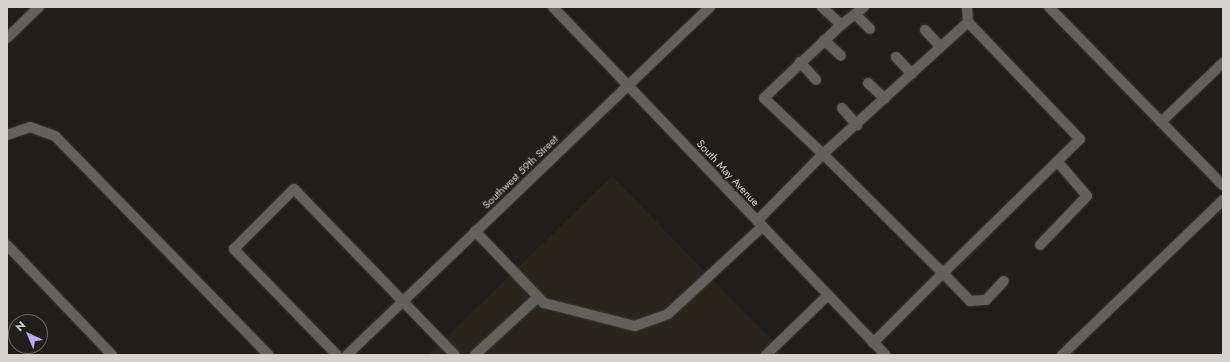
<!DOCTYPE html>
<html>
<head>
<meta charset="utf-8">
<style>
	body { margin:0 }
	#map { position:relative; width:1230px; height:362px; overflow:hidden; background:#201e1a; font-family:Jost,sans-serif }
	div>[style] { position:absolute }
	.built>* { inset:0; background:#29251b }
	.roads { filter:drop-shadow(0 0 1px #3a3936) drop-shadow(0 0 1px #3a3936) }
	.lane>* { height:10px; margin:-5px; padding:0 5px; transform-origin:5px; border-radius:5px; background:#63615c }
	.street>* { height:10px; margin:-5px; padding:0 5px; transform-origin:5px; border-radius:5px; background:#63615c }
	.secondary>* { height:10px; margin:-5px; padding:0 5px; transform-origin:5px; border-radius:5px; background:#63615c }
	span { translate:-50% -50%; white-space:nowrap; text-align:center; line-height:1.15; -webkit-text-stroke:3px #201e1a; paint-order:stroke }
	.street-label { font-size:11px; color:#d4d3d0 }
	.frame { position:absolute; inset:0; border:8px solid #d4d3d0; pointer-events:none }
	.north { position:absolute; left:8px; top:314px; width:40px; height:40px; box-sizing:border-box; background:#201e1a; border:1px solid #686663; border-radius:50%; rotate:316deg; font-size:11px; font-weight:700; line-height:16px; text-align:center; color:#d4d3d0 }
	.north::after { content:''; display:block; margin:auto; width:14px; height:18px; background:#c0a8f4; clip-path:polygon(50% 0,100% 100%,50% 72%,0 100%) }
</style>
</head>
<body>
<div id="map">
	<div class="built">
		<i style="clip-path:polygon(612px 176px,786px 355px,428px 355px)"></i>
	</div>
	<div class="roads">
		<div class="lane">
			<i style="left:822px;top:7px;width:26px;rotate:43deg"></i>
			<i style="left:841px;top:25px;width:106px;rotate:136.5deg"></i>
			<i style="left:764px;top:98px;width:81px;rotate:43.5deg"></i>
			<i style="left:823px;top:154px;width:196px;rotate:-42.3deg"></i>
			<i style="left:968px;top:22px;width:15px;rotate:-94deg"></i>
			<i style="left:855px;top:14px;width:21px;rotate:45deg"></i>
			<i style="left:968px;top:22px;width:162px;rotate:46.3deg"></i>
			<i style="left:1080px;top:139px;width:192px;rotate:135.6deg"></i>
			<i style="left:943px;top:273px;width:39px;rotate:46deg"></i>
			<i style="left:970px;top:301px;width:16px;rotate:-4deg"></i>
			<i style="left:986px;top:300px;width:26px;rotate:-47deg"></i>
			<i style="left:841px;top:25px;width:29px;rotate:-38deg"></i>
			<i style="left:925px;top:30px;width:23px;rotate:47deg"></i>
			<i style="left:824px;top:40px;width:23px;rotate:43deg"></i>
			<i style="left:896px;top:57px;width:23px;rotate:47deg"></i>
			<i style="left:800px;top:62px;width:24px;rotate:48deg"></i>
			<i style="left:868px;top:83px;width:23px;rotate:43deg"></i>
			<i style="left:842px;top:108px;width:23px;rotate:49deg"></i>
			<i style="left:7px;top:135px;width:24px;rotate:-19deg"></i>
			<i style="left:30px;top:127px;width:27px;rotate:20deg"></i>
			<i style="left:55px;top:136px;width:306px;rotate:45.7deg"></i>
			<i style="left:757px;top:221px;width:94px;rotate:-45.4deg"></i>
			<i style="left:823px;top:154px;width:169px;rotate:44.8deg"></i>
			<i style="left:943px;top:273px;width:99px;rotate:135deg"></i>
			<i style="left:475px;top:231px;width:100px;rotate:46.2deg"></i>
			<i style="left:544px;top:303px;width:94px;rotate:14.2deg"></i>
			<i style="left:635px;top:326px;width:35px;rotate:-20deg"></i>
			<i style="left:668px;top:314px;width:128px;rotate:-42.8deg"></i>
			<i style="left:7px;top:245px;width:152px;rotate:46.3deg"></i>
			<i style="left:1040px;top:245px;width:68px;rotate:-46.2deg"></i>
			<i style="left:1087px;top:196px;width:46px;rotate:-130.6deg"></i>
			<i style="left:337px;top:355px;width:148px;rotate:-134.2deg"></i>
			<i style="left:234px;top:249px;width:85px;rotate:-45deg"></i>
			<i style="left:294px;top:189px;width:231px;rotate:45.9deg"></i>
			<i style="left:475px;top:355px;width:86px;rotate:-42.6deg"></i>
			<i style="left:766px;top:355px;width:85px;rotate:-44deg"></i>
		</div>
		<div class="street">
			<i style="left:1049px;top:7px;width:249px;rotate:45.7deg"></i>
			<i style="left:7px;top:38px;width:45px;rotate:-44.1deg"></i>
			<i style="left:1161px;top:122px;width:86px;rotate:-43.6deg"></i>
			<i style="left:1062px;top:355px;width:223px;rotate:-43.9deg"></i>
		</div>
		<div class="secondary">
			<i style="left:553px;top:7px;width:481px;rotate:46.3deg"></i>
			<i style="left:347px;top:355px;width:503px;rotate:-43.79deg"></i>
		</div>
	</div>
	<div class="street-label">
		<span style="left:520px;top:172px;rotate:-44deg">Southwest 59th Street</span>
		<span style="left:728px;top:173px;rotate:47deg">South May Avenue</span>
	</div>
	<div class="frame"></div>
	<div class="north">N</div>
</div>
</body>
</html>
